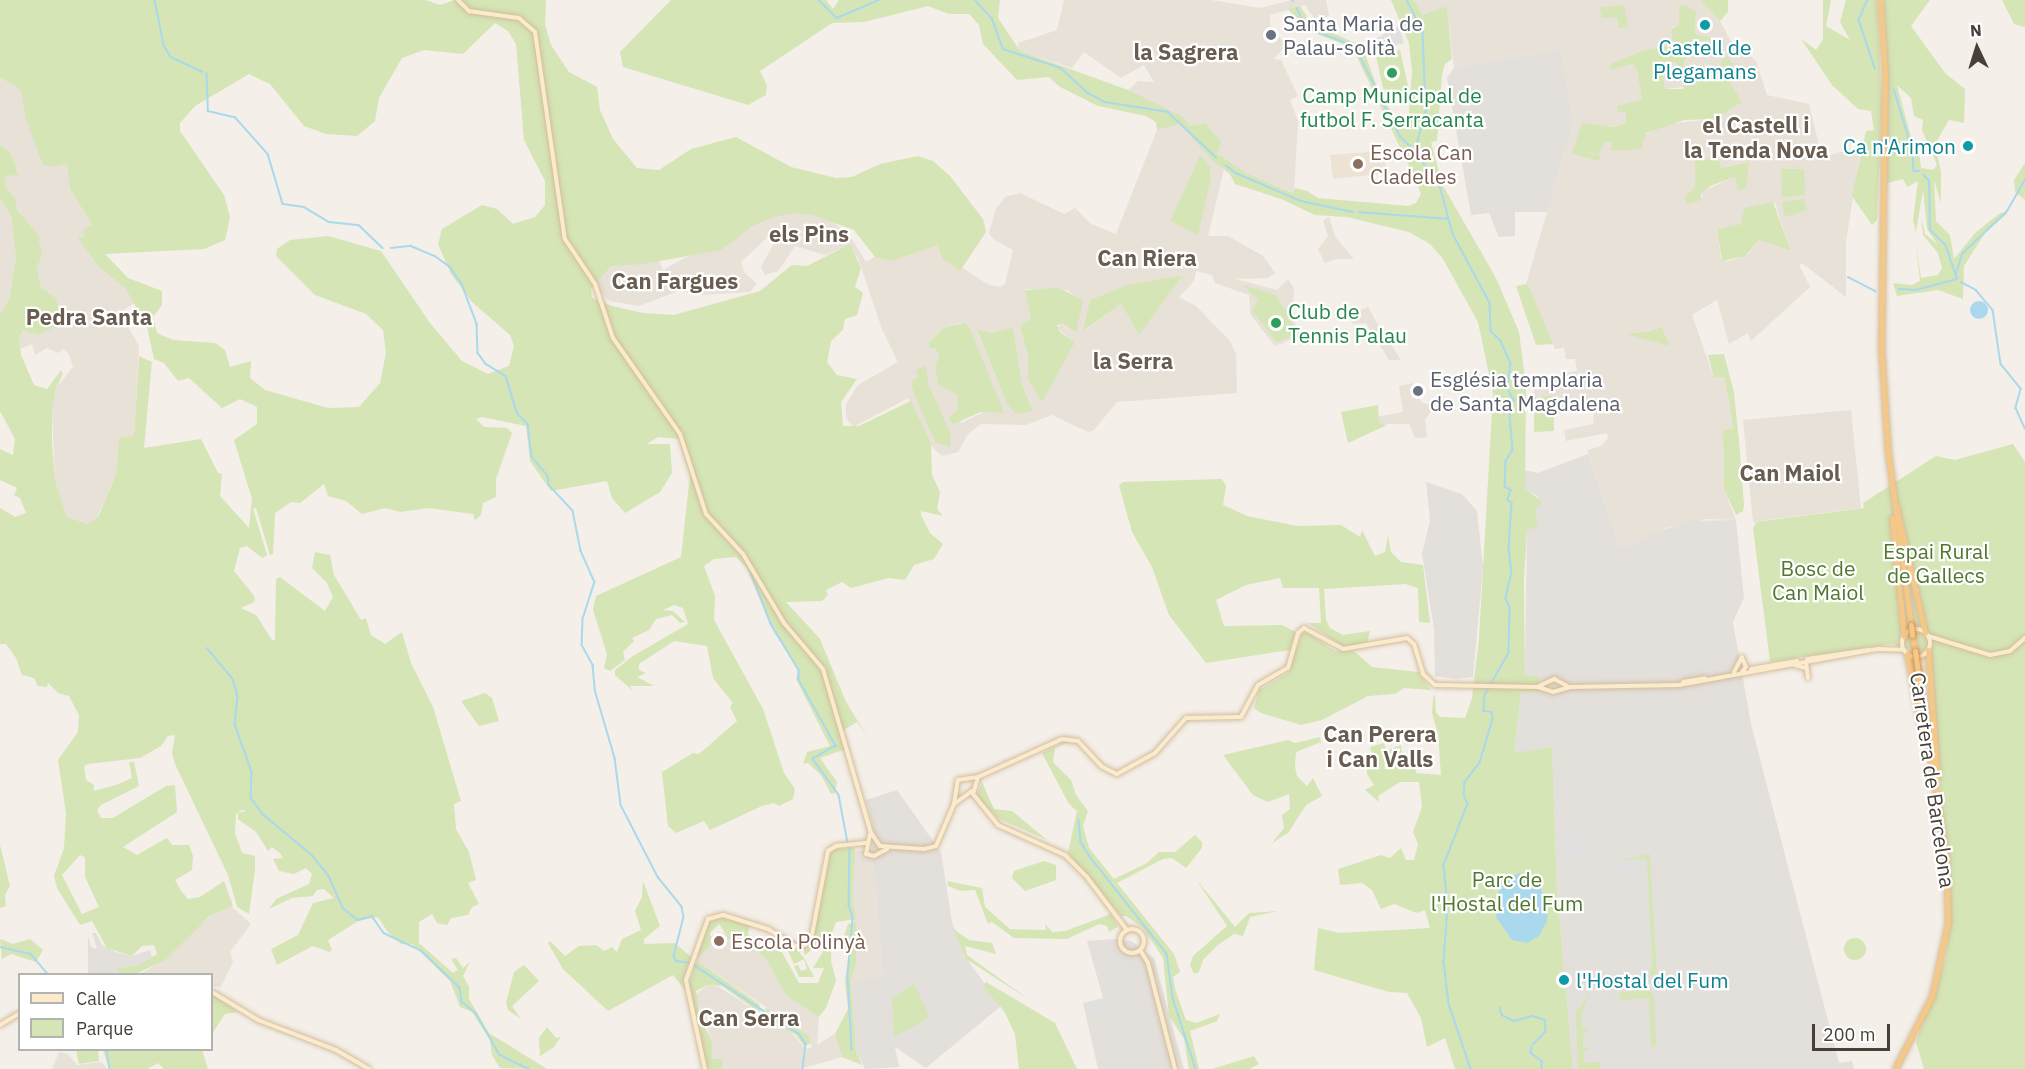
<!DOCTYPE html>
<html>
<head>
<meta charset="utf-8">
<style>
	body { margin:0 }
	#map { position:relative; width:2025px; height:1069px; overflow:hidden; background:#f4efe9; font-family:"IBM Plex Sans",sans-serif }
	div>[style] { position:absolute }
	.residential>* { inset:0; background:#e7e1d8 }
	.industrial>* { inset:0; background:#e3dfdb }
	.education>* { inset:0; background:#ece3d4 }
	.green>* { inset:0; background:#d5e5b5 }
	.round { border-radius:50% }
	.parking>* { inset:0; background:#e2e0de }
	.water>* { inset:0; background:#aad8ec }
	.stream>* { height:1.5px; margin:-0.75px; padding:0 0.75px; transform-origin:0.75px; border-radius:0.75px; background:#aad8ec }
	.roads { filter:drop-shadow(0 0 2px #d1bd9c) drop-shadow(0 0 2px #d1bd9c) }
	.secondary>* { height:4px; margin:-2px; padding:0 2px; transform-origin:2px; border-radius:2px; background:#fbebcc }
	.secondary>.ring { margin:-2px; padding:0; box-sizing:content-box; background:none; border:4px solid #fbebcc; border-radius:50% }
	.trunk>* { height:5px; margin:-2.5px; padding:0 2.5px; transform-origin:2.5px; border-radius:2.5px; background:#f6c888 }
	.bridges { filter:drop-shadow(0 0 2px #d48f43) drop-shadow(0 0 2px #d48f43) }
	.trunk-bridge>* { height:5px; margin:-2.5px; padding:0 2.5px; transform-origin:2.5px; border-radius:2.5px; background:#f6c888 }
	.dots>* { width:16px; height:16px; translate:-50% -50%; box-sizing:border-box; border:3px solid #fff; border-radius:50% }
	span { translate:-50% -50%; white-space:nowrap; text-align:center; line-height:1.15; -webkit-text-stroke:4.5px #fff; paint-order:stroke }
	.worship-label { font-size:21px; color:#5b616d }
	.left { translate:0 -50%; text-align:left }
	.culture-label { font-size:21px; color:#0d838f }
	.right { translate:-100% -50%; text-align:right }
	.leisure-label { font-size:21px; color:#27864d }
	.education-label { font-size:21px; color:#785e54 }
	.park-label { font-size:21px; color:#51762e }
	.street-label { font-size:21px; color:#474038 }
	.neighbourhood-label { font-size:22px; color:#695c50; font-weight:700 }
	.legend { position:absolute; left:18px; top:973px; width:195px; height:78px; box-sizing:border-box; background:#fff; border:2px solid #b5b3af; margin:0; padding:8px 10px; list-style:none; font-size:18px; color:#474038 }
	.legend li { display:flex; align-items:center; gap:12px; height:30px }
	.legend b { width:30px; border:2px solid #b5b3af }
	.north { position:absolute; left:1947px; top:18px; width:60px; height:60px; -webkit-text-stroke:4px #fff; paint-order:stroke; rotate:356deg; font-size:16px; font-weight:700; line-height:24px; text-align:center; color:#474038 }
	.north::after { content:''; display:block; margin:auto; width:21px; height:27px; background:#474038; clip-path:polygon(50% 0,100% 100%,50% 72%,0 100%) }
	.scale { position:absolute; left:1812px; top:1024px; width:78px; height:27px; box-sizing:border-box; border:3px solid #474038; border-top:0; padding-left:8px; font-size:18px; line-height:21px; white-space:nowrap; color:#474038; -webkit-text-stroke:4px #fff; paint-order:stroke }
</style>
</head>
<body>
<div id="map">
	<div class="residential">
		<i style="clip-path:polygon(1064px 0,1211px 0,1260px 8px,1292px 0,1326px 0,1329px 15px,1323px 20px,1315px 19px,1305px 5px,1270px 15px,1270px 25px,1286px 45px,1274px 59px,1281px 60px,1298px 96px,1290px 100px,1298px 121px,1294px 193px,1246px 173px,1198px 139px,1190px 126px,1128px 90px,1138px 81px,1154px 82px,1144px 65px,1121px 78px,1084px 52px,1072px 68px,1019px 51px,1018px 43px,1057px 30px)"></i>
		<i style="clip-path:polygon(evenodd,1414px 0,1700px 0,1720px 21px,1730px 40px,1756px 61px,1767px 95px,1809px 104px,1822px 157px,1861px 147px,1846px 242px,1846px 297px,1802px 263px,1799px 265px,1810px 287px,1751px 341px,1748px 333px,1729px 344px,1717px 300px,1692px 315px,1714px 378px,1724px 377px,1731px 407px,1733px 428px,1723px 430px,1724px 489px,1736px 520px,1708px 519px,1666px 528px,1628px 548px,1620px 546px,1587px 450px,1601px 446px,1608px 438px,1607px 433px,1566px 441px,1564px 430px,1593px 424px,1594px 412px,1589px 406px,1554px 415px,1553px 397px,1534px 398px,1534px 379px,1577px 371px,1575px 359px,1566px 359px,1564px 348px,1555px 349px,1526px 284px,1573px 123px,1561px 49px,1454px 68px,1447px 6px,1422px 15px,1414px 0,1679px 9px,1696px 16px,1695px 34px,1712px 38px,1690px 46px,1682px 69px,1675px 62px,1662px 67px,1665px 89px,1692px 86px,1721px 69px,1741px 102px,1715px 119px,1666px 124px,1612px 151px,1612px 141px,1605px 142px,1582px 124px,1616px 127px,1626px 123px,1626px 112px,1618px 112px,1642px 100px,1637px 71px,1633px 64px,1612px 70px,1610px 64px,1644px 50px,1674px 45px,1672px 27px,1679px 24px,1679px 9px,1414px 0,1748px 162px,1735px 177px,1703px 191px,1701px 200px,1685px 196px,1695px 187px,1695px 165px,1720px 168px,1748px 162px,1414px 0,1775px 203px,1791px 251px,1759px 240px,1748px 254px,1730px 261px,1721px 260px,1717px 229px,1742px 224px,1744px 208px,1775px 203px)"></i>
		<i style="clip-path:polygon(0 77px,21px 90px,25px 116px,53px 167px,67px 164px,70px 189px,92px 226px,85px 237px,78px 236px,98px 266px,125px 288px,134px 303px,120px 313px,139px 346px,134px 436px,119px 438px,116px 474px,95px 522px,88px 524px,67px 517px,55px 480px,52px 410px,56px 388px,73px 367px,69px 354px,63px 349px,58px 353px,47px 348px,35px 355px,32px 344px,20px 349px,19px 337px,23px 330px,39px 335px,54px 327px,56px 298px,41px 287px,37px 269px,42px 255px,38px 234px,17px 210px,15px 198px,5px 186px,6px 176px,19px 174px,10px 152px,0 145px)"></i>
		<i style="clip-path:polygon(evenodd,1180px 124px,1224px 169px,1208px 236px,1228px 236px,1263px 256px,1275px 273px,1268px 278px,1236px 279px,1277px 290px,1288px 279px,1294px 288px,1293px 305px,1288px 311px,1302px 335px,1275px 346px,1250px 314px,1249px 295px,1215px 283px,1212px 275px,1196px 271px,1194px 281px,1179px 297px,1196px 306px,1230px 341px,1236px 354px,1237px 393px,1117px 402px,1093px 431px,1088px 432px,1052px 415px,1026px 425px,981px 424px,968px 434px,958px 452px,942px 456px,929px 444px,908px 398px,853px 427px,846px 418px,846px 404px,858px 385px,898px 362px,882px 329px,858px 258px,847px 246px,825px 255px,795px 246px,778px 271px,765px 275px,761px 267px,775px 241px,773px 232px,741px 262px,744px 272px,757px 284px,750px 292px,701px 295px,678px 291px,639px 306px,610px 301px,599px 291px,597px 278px,606px 265px,659px 260px,663px 270px,803px 194px,852px 239px,866px 262px,930px 226px,944px 256px,989px 285px,1000px 287px,1005px 284px,1013px 250px,993px 239px,989px 233px,996px 209px,1005px 197px,1020px 193px,1064px 214px,1075px 208px,1091px 224px,1116px 234px,1157px 130px,1180px 124px,1200px 156px,1210px 166px,1211px 175px,1198px 234px,1170px 221px,1200px 156px,1180px 124px,1182px 275px,1139px 335px,1121px 304px,1084px 331px,1090px 300px,1126px 285px,1182px 275px,1180px 124px,1025px 289px,1067px 290px,1078px 298px,1075px 333px,1062px 324px,1057px 328px,1075px 342px,1028px 379px,1028px 356px,1020px 326px,1031px 319px,1025px 289px,1180px 124px,961px 323px,970px 328px,1003px 413px,984px 412px,961px 423px,955px 391px,938px 384px,935px 368px,939px 355px,931px 339px,943px 328px,961px 323px,1180px 124px,1013px 329px,1022px 385px,1032px 407px,1026px 414px,1015px 413px,1007px 404px,977px 331px,992px 333px,1013px 329px,1180px 124px,918px 377px,928px 383px,951px 434px,935px 442px,913px 392px,911px 381px,918px 377px)"></i>
		<i style="clip-path:polygon(0 198px,11px 216px,16px 257px,9px 300px,0 314px)"></i>
		<i style="clip-path:polygon(1329px 217px,1336px 238px,1354px 259px,1336px 259px,1325px 263px,1318px 249px,1328px 236px,1323px 220px)"></i>
		<i style="clip-path:polygon(1368px 307px,1380px 328px,1401px 360px,1389px 360px,1366px 323px,1353px 324px,1349px 315px)"></i>
		<i style="clip-path:polygon(1413px 383px,1422px 403px,1435px 405px,1425px 420px,1427px 437px,1415px 438px,1409px 424px,1379px 424px,1370px 418px,1403px 412px,1399px 386px)"></i>
		<i style="clip-path:polygon(1851px 410px,1861px 508px,1753px 522px,1743px 420px)"></i>
		<i style="clip-path:polygon(872px 849px,883px 979px,851px 981px,856px 963px,852px 900px,854px 851px)"></i>
		<i style="clip-path:polygon(232px 907px,251px 924px,230px 952px,233px 962px,221px 987px,212px 986px,212px 974px,140px 974px,161px 962px,216px 911px)"></i>
		<i style="clip-path:polygon(719px 932px,743px 938px,766px 959px,776px 977px,819px 1017px,817px 1045px,835px 1034px,842px 1057px,800px 1069px,712px 1069px,712px 1041px,695px 995px,708px 985px,719px 987px,753px 1009px,759px 1020px,768px 1018px,787px 1028px,806px 1049px,812px 1047px,808px 1035px,697px 961px,704px 939px)"></i>
		<i style="clip-path:polygon(59px 1052px,68px 1054px,77px 1065px,101px 1062px,108px 1069px,52px 1069px)"></i>
	</div>
	<div class="industrial">
		<i style="clip-path:polygon(1561px 49px,1573px 123px,1547px 212px,1515px 212px,1515px 236px,1499px 237px,1489px 213px,1471px 215px,1447px 78px,1454px 68px)"></i>
		<i style="clip-path:polygon(1588px 454px,1620px 546px,1628px 548px,1651px 534px,1691px 521px,1736px 520px,1744px 598px,1733px 622px,1751px 724px,1839px 1063px,1852px 1061px,1854px 1069px,1573px 1069px,1557px 889px,1552px 748px,1514px 754px,1521px 692px,1539px 691px,1525px 676px,1527px 529px,1538px 497px,1525px 488px,1524px 470px,1538px 473px)"></i>
		<i style="clip-path:polygon(1426px 482px,1462px 494px,1477px 511px,1483px 567px,1473px 677px,1456px 679px,1435px 676px,1434px 629px,1422px 554px,1430px 520px)"></i>
		<i style="clip-path:polygon(897px 790px,941px 852px,952px 922px,964px 955px,1001px 1006px,926px 1068px,895px 1047px,899px 1067px,865px 1069px,856px 1050px,851px 981px,883px 978px,872px 849px,875px 835px,866px 800px)"></i>
		<i style="clip-path:polygon(92px 933px,96px 933px,102px 945px,116px 952px,132px 956px,150px 950px,152px 957px,139px 965px,119px 968px,120px 974px,88px 974px,88px 935px,91px 947px,97px 949px)"></i>
		<i style="clip-path:polygon(1114px 939px,1131px 941px,1154px 958px,1184px 1069px,1098px 1069px,1083px 1003px,1103px 998px,1087px 941px)"></i>
	</div>
	<div class="education">
		<i style="clip-path:polygon(1383px 151px,1387px 173px,1333px 179px,1330px 155px)"></i>
	</div>
	<div class="green">
		<i style="clip-path:polygon(evenodd,0 0,425px 0,440px 5px,455px 0,546px 0,545px 24px,551px 45px,569px 72px,597px 87px,600px 110px,613px 139px,637px 168px,659px 170px,691px 149px,736px 137px,791px 167px,836px 178px,852px 177px,880px 164px,918px 156px,933px 161px,950px 176px,983px 219px,986px 232px,960px 271px,942px 258px,938px 245px,891px 261px,875px 257px,854px 230px,812px 215px,796px 213px,773px 217px,751px 227px,721px 250px,643px 264px,611px 266px,591px 289px,592px 298px,612px 306px,643px 313px,674px 315px,760px 291px,792px 265px,807px 266px,850px 244px,861px 268px,855px 287px,863px 293px,857px 315px,845px 319px,843px 330px,831px 341px,827px 362px,837px 375px,857px 379px,841px 402px,843px 426px,859px 426px,911px 401px,931px 444px,932px 475px,940px 492px,937px 509px,943px 516px,921px 511px,921px 515px,930px 533px,943px 544px,934px 559px,914px 565px,905px 580px,889px 578px,851px 588px,842px 582px,826px 590px,828px 595px,822px 601px,786px 602px,820px 639px,846px 702px,867px 736px,857px 722px,840px 732px,847px 756px,843px 750px,820px 758px,837px 782px,835px 793px,831px 794px,821px 775px,808px 763px,803px 764px,807px 752px,830px 746px,796px 679px,799px 668px,775px 634px,746px 567px,736px 557px,714px 559px,704px 566px,715px 596px,714px 620px,763px 709px,784px 773px,795px 789px,793px 799px,779px 806px,774px 803px,762px 806px,710px 830px,704px 821px,676px 833px,668px 826px,662px 772px,693px 753px,699px 754px,737px 721px,730px 707px,733px 703px,713px 678px,707px 646px,674px 641px,639px 664px,639px 670px,646px 673px,637px 677px,654px 686px,630px 686px,633px 691px,615px 675px,615px 670px,633px 656px,688px 624px,683px 608px,674px 605px,663px 610px,673px 611px,685px 622px,680px 623px,672px 615px,656px 619px,649px 630px,632px 638px,634px 641px,623px 652px,625px 660px,610px 671px,604px 668px,607px 654px,593px 610px,596px 596px,681px 557px,690px 475px,679px 439px,658px 437px,634px 452px,647px 444px,670px 444px,672px 473px,660px 492px,625px 513px,612px 498px,607px 481px,551px 491px,530px 461px,526px 426px,482px 417px,476px 419px,484px 427px,507px 428px,512px 433px,496px 479px,496px 497px,483px 503px,481px 515px,475px 520px,473px 514px,429px 508px,400px 512px,386px 508px,362px 514px,346px 501px,328px 496px,324px 484px,300px 503px,291px 502px,275px 513px,273px 554px,270px 555px,256px 508px,253px 509px,267px 555px,262px 558px,247px 546px,240px 548px,234px 571px,255px 597px,254px 602px,241px 608px,256px 615px,272px 640px,275px 640px,276px 579px,280px 577px,325px 611px,333px 597px,327px 583px,312px 568px,315px 552px,330px 555px,334px 575px,361px 620px,366px 618px,371px 635px,385px 644px,402px 632px,411px 663px,433px 707px,461px 801px,454px 804px,456px 829px,469px 852px,476px 880px,468px 883px,479px 904px,472px 907px,468px 915px,451px 918px,447px 925px,437px 923px,432px 914px,419px 922px,419px 943px,453px 973px,458px 970px,451px 959px,456px 958px,463px 968px,470px 962px,463px 976px,469px 987px,469px 999px,489px 1033px,547px 1069px,500px 1068px,492px 1055px,490px 1040px,472px 1012px,460px 1007px,450px 981px,412px 944px,401px 944px,387px 931px,378px 917px,358px 921px,328px 940px,332px 950px,329px 952px,313px 946px,277px 965px,271px 949px,298px 935px,313px 903px,334px 898px,324px 889px,317px 890px,313px 896px,292px 898px,269px 909px,276px 899px,309px 884px,312px 874px,306px 868px,294px 874px,279px 871px,273px 859px,283px 858px,280px 853px,272px 847px,268px 851px,256px 832px,238px 819px,238px 813px,247px 811px,242px 810px,236px 814px,235px 833px,242px 853px,255px 856px,255px 870px,249px 914px,237px 907px,228px 875px,175px 764px,172px 753px,175px 735px,168px 736px,161px 746px,140px 758px,88px 764px,84px 766px,86px 780px,94px 785px,94px 791px,116px 785px,132px 778px,129px 762px,134px 762px,139px 786px,101px 805px,97px 810px,101px 818px,113px 818px,166px 786px,175px 785px,177px 812px,123px 847px,137px 855px,167px 838px,172px 845px,189px 845px,193px 856px,192px 870px,175px 880px,182px 892px,188px 899px,200px 897px,224px 881px,233px 906px,211px 915px,164px 961px,135px 974px,120px 974px,118px 968px,139px 965px,157px 954px,154px 945px,142px 946px,132px 956px,107px 948px,92px 921px,80px 925px,57px 888px,54px 876px,64px 848px,66px 813px,58px 760px,78px 732px,79px 715px,69px 696px,58px 693px,48px 683px,47px 687px,38px 686px,34px 678px,22px 675px,16px 658px,6px 644px,0 644px,0 508px,15px 517px,26px 513px,20px 498px,14px 495px,17px 488px,0 480px,0 449px,13px 455px,15px 439px,0 411px,0 314px,9px 300px,16px 257px,11px 216px,0 198px,0 145px,10px 152px,19px 175px,6px 176px,5px 186px,15px 198px,17px 210px,38px 234px,42px 255px,37px 269px,41px 287px,56px 298px,60px 312px,54px 327px,39px 335px,23px 330px,19px 337px,21px 355px,34px 385px,47px 389px,61px 370px,63px 374px,56px 388px,52px 410px,52px 443px,55px 480px,67px 517px,88px 524px,98px 517px,116px 474px,119px 438px,134px 436px,139px 356px,152px 362px,144px 448px,201px 439px,218px 473px,222px 474px,220px 496px,249px 528px,252px 499px,234px 440px,257px 424px,257px 407px,240px 399px,222px 408px,189px 378px,178px 381px,164px 363px,154px 359px,147px 326px,125px 288px,98px 266px,77px 236px,84px 237px,83px 229px,92px 225px,70px 189px,67px 164px,53px 167px,43px 165px,25px 116px,21px 90px,0 77px,0 0,495px 23px,508px 31px,516px 44px,524px 140px,545px 181px,545px 205px,535px 217px,513px 224px,497px 209px,482px 205px,442px 229px,438px 244px,451px 274px,472px 302px,510px 335px,514px 346px,509px 366px,488px 374px,462px 361px,430px 323px,381px 251px,328px 236px,290px 240px,277px 249px,276px 256px,315px 295px,366px 314px,383px 330px,386px 353px,380px 383px,359px 407px,328px 408px,265px 390px,250px 378px,251px 361px,230px 367px,225px 350px,215px 343px,173px 340px,157px 333px,153px 317px,162px 305px,162px 291px,128px 278px,105px 254px,204px 249px,225px 240px,230px 217px,224px 195px,180px 131px,180px 123px,195px 106px,249px 74px,270px 84px,304px 126px,326px 134px,357px 136px,375px 121px,379px 98px,402px 58px,424px 50px,463px 54px,495px 23px,0 0,80px 855px,85px 857px,85px 877px,99px 907px,82px 914px,62px 875px,80px 855px)"></i>
		<i style="clip-path:polygon(671px 0,826px 0,833px 9px,839px 0,1000px 0,998px 18px,1020px 51px,1128px 90px,1183px 117px,1190px 126px,1205px 123px,1221px 142px,1217px 153px,1246px 173px,1293px 193px,1295px 188px,1307px 191px,1318px 198px,1408px 206px,1416px 203px,1421px 194px,1417px 183px,1356px 55px,1350px 47px,1307px 30px,1288px 9px,1300px 6px,1312px 24px,1362px 46px,1379px 92px,1402px 129px,1408px 126px,1412px 71px,1409px 43px,1391px 0,1414px 0,1422px 15px,1447px 6px,1452px 59px,1445px 64px,1442px 74px,1437px 141px,1431px 142px,1442px 184px,1496px 278px,1519px 332px,1526px 387px,1525px 488px,1542px 502px,1536px 509px,1537px 528px,1527px 529px,1524px 579px,1525px 676px,1539px 676px,1540px 691px,1521px 692px,1514px 753px,1552px 747px,1557px 889px,1573px 1069px,1455px 1069px,1445px 1038px,1427px 1047px,1421px 1018px,1407px 993px,1389px 992px,1314px 970px,1318px 928px,1339px 933px,1430px 928px,1425px 910px,1417px 913px,1394px 904px,1381px 909px,1372px 890px,1362px 883px,1340px 885px,1338px 869px,1381px 855px,1390px 858px,1401px 848px,1406px 860px,1414px 860px,1418px 844px,1413px 832px,1422px 807px,1419px 782px,1400px 782px,1378px 796px,1379px 802px,1365px 790px,1374px 785px,1367px 774px,1366px 758px,1373px 757px,1370px 747px,1384px 743px,1386px 751px,1401px 745px,1402px 755px,1384px 764px,1385px 770px,1402px 758px,1416px 760px,1416px 773px,1441px 775px,1438px 734px,1432px 713px,1433px 698px,1435px 694px,1436px 712px,1440px 717px,1465px 718px,1472px 698px,1479px 639px,1493px 393px,1478px 322px,1443px 259px,1430px 244px,1409px 232px,1347px 217px,1315px 215px,1281px 199px,1235px 184px,1230px 174px,1213px 161px,1180px 124px,1157px 130px,1156px 122px,1146px 116px,1098px 106px,1060px 87px,1049px 77px,1017px 80px,983px 44px,979px 25px,969px 14px,949px 14px,928px 6px,864px 22px,832px 23px,760px 71px,767px 85px,766px 95px,748px 105px,623px 67px,620px 52px)"></i>
		<i style="clip-path:polygon(1700px 0,1728px 0,1728px 12px,1720px 21px)"></i>
		<i style="clip-path:polygon(1823px 0,1831px 0,1826px 26px,1850px 40px,1840px 22px,1846px 0,1877px 0,1882px 108px,1877px 220px,1872px 225px,1852px 196px,1866px 131px,1874px 130px,1871px 111px,1858px 109px,1832px 85px,1801px 39px,1816px 50px,1823px 40px)"></i>
		<i style="clip-path:polygon(evenodd,1884px 0,1930px 0,1911px 26px,1945px 73px,1965px 89px,1964px 123px,1949px 120px,1935px 144px,1941px 172px,1941px 203px,1934px 180px,1936px 221px,1950px 235px,1954px 259px,1975px 233px,2000px 213px,2008px 213px,1985px 233px,1964px 266px,1963px 299px,1938px 290px,1897px 296px,1893px 283px,1912px 285px,1920px 281px,1916px 242px,1921px 278px,1938px 275px,1942px 268px,1938px 253px,1923px 235px,1921px 217px,1925px 234px,1937px 244px,1927px 229px,1923px 190px,1916px 232px,1913px 220px,1918px 181px,1907px 187px,1903px 179px,1887px 183px,1884px 0,1897px 85px,1911px 98px,1914px 116px,1923px 120px,1922px 130px,1937px 165px,1933px 170px,1921px 168px,1918px 143px,1911px 137px,1897px 85px)"></i>
		<i style="clip-path:polygon(2002px 0,2025px 0,2025px 27px,2014px 24px)"></i>
		<i style="clip-path:polygon(1624px 5px,1628px 27px,1619px 28px,1617px 17px,1602px 18px,1600px 8px)"></i>
		<i style="clip-path:polygon(1685px 5px,1696px 12px,1695px 34px,1713px 38px,1690px 46px,1682px 69px,1675px 62px,1662px 67px,1665px 89px,1683px 89px,1686px 77px,1692px 86px,1721px 69px,1721px 60px,1727px 56px,1734px 66px,1724px 73px,1742px 102px,1715px 119px,1684px 120px,1646px 133px,1641px 149px,1611px 151px,1612px 142px,1605px 142px,1599px 154px,1579px 150px,1601px 156px,1598px 161px,1572px 153px,1582px 123px,1615px 127px,1626px 123px,1626px 112px,1618px 112px,1617px 106px,1642px 100px,1637px 71px,1633px 64px,1611px 70px,1610px 64px,1644px 50px,1674px 45px,1671px 29px,1679px 24px,1679px 6px)"></i>
		<i style="clip-path:polygon(1400px 50px,1409px 90px,1385px 96px,1376px 57px)"></i>
		<i style="clip-path:polygon(1200px 155px,1210px 166px,1211px 178px,1198px 235px,1170px 221px)"></i>
		<i style="clip-path:polygon(1718px 157px,1721px 168px,1749px 162px,1746px 188px,1738px 190px,1735px 177px,1710px 186px,1701px 194px,1701px 200px,1687px 204px,1685px 196px,1695px 187px,1695px 161px)"></i>
		<i style="clip-path:polygon(2025px 163px,2025px 200px,2015px 192px,2014px 180px)"></i>
		<i style="clip-path:polygon(1781px 169px,1804px 169px,1805px 195px,1782px 197px)"></i>
		<i style="clip-path:polygon(1804px 199px,1807px 210px,1785px 217px,1782px 202px)"></i>
		<i style="clip-path:polygon(1773px 202px,1791px 251px,1759px 240px,1745px 256px,1722px 261px,1717px 229px,1741px 224px,1744px 208px)"></i>
		<i style="clip-path:polygon(1183px 275px,1139px 335px,1121px 304px,1083px 331px,1090px 300px,1126px 285px)"></i>
		<i style="clip-path:polygon(1526px 284px,1530px 289px,1553px 344px,1536px 345px,1516px 286px)"></i>
		<i style="clip-path:polygon(1243px 285px,1276px 295px,1298px 334px,1277px 342px,1252px 311px,1258px 300px)"></i>
		<i style="clip-path:polygon(1059px 288px,1083px 300px,1076px 333px,1063px 324px,1057px 325px,1060px 332px,1075px 342px,1042px 402px,1028px 379px,1028px 356px,1020px 326px,1031px 319px,1025px 290px)"></i>
		<i style="clip-path:polygon(964px 323px,970px 328px,1004px 413px,981px 412px,953px 424px,948px 418px,958px 410px,956px 394px,938px 384px,935px 367px,939px 355px,935px 348px,929px 348px,929px 342px,943px 328px)"></i>
		<i style="clip-path:polygon(1662px 327px,1669px 346px,1627px 334px,1649px 332px)"></i>
		<i style="clip-path:polygon(1013px 328px,1022px 385px,1033px 410px,1023px 414px,1015px 413px,1007px 404px,977px 330px,992px 333px)"></i>
		<i style="clip-path:polygon(1724px 354px,1734px 393px,1739px 441px,1744px 505px,1743px 511px,1736px 515px,1724px 489px,1723px 430px,1733px 428px,1729px 400px,1724px 377px,1714px 378px,1708px 355px)"></i>
		<i style="clip-path:polygon(926px 366px,928px 383px,951px 434px,950px 447px,935px 442px,913px 392px,911px 381px,918px 377px,916px 370px)"></i>
		<i style="clip-path:polygon(1553px 396px,1554px 431px,1534px 432px,1534px 398px)"></i>
		<i style="clip-path:polygon(1378px 405px,1379px 423px,1387px 425px,1348px 443px,1341px 412px)"></i>
		<i style="clip-path:polygon(2013px 444px,2025px 462px,2025px 1069px,1924px 1069px,1916px 1042px,1946px 957px,1951px 916px,1929px 653px,1891px 644px,1770px 662px,1753px 528px,1756px 522px,1864px 508px,1863px 503px,1936px 456px,1955px 460px)"></i>
		<i style="clip-path:polygon(1222px 479px,1226px 486px,1223px 505px,1247px 516px,1297px 526px,1341px 525px,1360px 537px,1362px 530px,1375px 556px,1385px 552px,1388px 535px,1391px 552px,1401px 562px,1423px 565px,1430px 623px,1419px 622px,1418px 588px,1405px 584px,1324px 589px,1326px 620px,1330px 628px,1343px 635px,1370px 631px,1367px 643px,1344px 647px,1308px 623px,1321px 623px,1319px 588px,1283px 588px,1280px 578px,1246px 585px,1216px 600px,1224px 626px,1282px 625px,1296px 632px,1290px 650px,1206px 663px,1169px 615px,1152px 567px,1132px 532px,1119px 485px,1123px 482px)"></i>
		<i style="clip-path:polygon(1307px 632px,1335px 651px,1354px 651px,1372px 667px,1418px 672px,1431px 690px,1404px 688px,1395px 694px,1368px 696px,1322px 720px,1301px 725px,1261px 713px,1254px 708px,1259px 690px,1288px 673px,1302px 634px)"></i>
		<i style="clip-path:polygon(485px 693px,492px 698px,499px 721px,479px 726px,461px 701px)"></i>
		<i style="clip-path:polygon(1320px 737px,1321px 742px,1296px 752px,1295px 767px,1297px 776px,1307px 786px,1313px 778px,1322px 796px,1306px 805px,1288px 833px,1272px 843px,1284px 828px,1282px 815px,1290px 809px,1289px 794px,1268px 802px,1253px 795px,1223px 755px,1288px 740px,1295px 743px)"></i>
		<i style="clip-path:polygon(1065px 742px,1069px 742px,1055px 748px,1053px 762px,1071px 780px,1076px 795px,1088px 811px,1083px 826px,1089px 848px,1114px 879px,1147px 863px,1159px 852px,1175px 852px,1195px 835px,1202px 842px,1202px 848px,1186px 868px,1172px 858px,1163px 859px,1117px 883px,1174px 954px,1180px 972px,1173px 977px,1175px 989px,1186px 1020px,1196px 1023px,1220px 1014px,1217px 1021px,1190px 1031px,1199px 1069px,1189px 1069px,1184px 1039px,1169px 1016px,1163px 958px,1143px 928px,1126px 916px,1121px 916px,1068px 853px,1077px 811px,1069px 804px,1042px 753px)"></i>
		<i style="clip-path:polygon(982px 782px,994px 809px,1012px 811px,1047px 840px,997px 818px,977px 796px)"></i>
		<i style="clip-path:polygon(0 845px,10px 886px,5px 895px,6px 906px,0 908px)"></i>
		<i style="clip-path:polygon(855px 848px,852px 900px,856px 919px,836px 922px,832px 933px,831px 961px,836px 981px,826px 1008px,819px 1017px,786px 995px,766px 959px,743px 938px,729px 939px,719px 924px,710px 933px,711px 945px,696px 959px,709px 922px,723px 917px,750px 925px,748px 934px,758px 946px,782px 952px,799px 983px,818px 983px,824px 968px,813px 968px,824px 950px,822px 942px,805px 955px,803px 949px,813px 936px,829px 856px,835px 849px)"></i>
		<i style="clip-path:polygon(1650px 854px,1657px 975px,1649px 976px,1652px 964px,1647px 861px,1617px 861px)"></i>
		<i style="clip-path:polygon(1044px 861px,1056px 865px,1056px 880px,1025px 891px,1012px 878px,1014px 871px)"></i>
		<i style="clip-path:polygon(1196px 879px,1235px 927px,1249px 913px,1278px 911px,1250px 917px,1243px 936px,1234px 934px,1218px 945px,1203px 960px,1199px 972px,1194px 974px,1190px 965px,1193px 956px,1227px 926px)"></i>
		<i style="clip-path:polygon(643px 881px,660px 926px,644px 939px,644px 944px,675px 943px,691px 957px,684px 978px,685px 990px,673px 975px,608px 1011px,563px 969px,548px 943px,550px 941px,565px 956px,579px 946px,596px 945px,604px 951px,612px 947px,617px 952px,622px 939px,641px 930px,635px 911px,642px 897px)"></i>
		<i style="clip-path:polygon(947px 881px,982px 888px,985px 907px,1010px 929px,1046px 930px,1045px 924px,1052px 932px,1065px 931px,1111px 914px,1118px 927px,1109px 932px,1107px 926px,1099px 924px,1067px 939px,1014px 938px,992px 922px,988px 924px,975px 890px,961px 891px,948px 886px)"></i>
		<i style="clip-path:polygon(856px 923px,856px 963px,851px 982px,856px 1050px,862px 1065px,842px 1057px,835px 1034px,848px 1009px,845px 981px,849px 952px,840px 948px,848px 924px)"></i>
		<i style="clip-path:polygon(953px 929px,969px 940px,992px 943px,996px 954px,965px 946px,967px 955px,1031px 1001px,966px 959px)"></i>
		<i class="round" style="left:1844px;top:938px;width:22px;height:22px"></i>
		<i style="clip-path:polygon(0 939px,13px 944px,30px 939px,43px 950px,36px 962px,11px 954px,2px 959px)"></i>
		<i style="clip-path:polygon(785px 945px,798px 951px,804px 958px,814px 977px,799px 977px,794px 966px,798px 965px,801px 971px,807px 969px,804px 959px,794px 964px)"></i>
		<i style="clip-path:polygon(697px 961px,759px 1004px,761px 1014px,722px 986px,708px 985px,696px 991px,700px 1018px,712px 1041px,712px 1059px,722px 1059px,722px 1069px,706px 1069px,689px 984px)"></i>
		<i style="clip-path:polygon(524px 965px,539px 981px,512px 1006px,521px 1019px,508px 1010px,506px 1003px,514px 972px)"></i>
		<i style="clip-path:polygon(986px 982px,1055px 1023px,1077px 1069px,1019px 1069px,1015px 1034px,1004px 1011px,983px 986px)"></i>
		<i style="clip-path:polygon(914px 984px,930px 1017px,894px 1037px,892px 998px)"></i>
		<i style="clip-path:polygon(1646px 989px,1654px 995px,1656px 1045px,1651px 1049px,1649px 998px,1620px 1000px,1619px 994px,1605px 995px)"></i>
		<i style="clip-path:polygon(1590px 993px,1581px 1015px,1583px 1030px,1589px 1030px,1583px 1034px,1583px 1046px,1590px 1050px,1584px 1050px,1584px 1063px,1600px 1062px,1600px 1069px,1578px 1069px,1576px 1013px)"></i>
		<i style="clip-path:polygon(212px 994px,238px 1012px,225px 1014px,212px 1034px)"></i>
		<i style="clip-path:polygon(765px 1007px,808px 1035px,811px 1043px,804px 1046px,796px 1035px,768px 1018px)"></i>
		<i style="clip-path:polygon(547px 1027px,556px 1038px,561px 1037px,554px 1047px,540px 1056px,539px 1038px)"></i>
		<i style="clip-path:polygon(76px 1050px,98px 1050px,99px 1061px,79px 1064px)"></i>
		<i style="clip-path:polygon(103px 1050px,202px 1050px,208px 1069px,164px 1069px,158px 1063px,147px 1069px,109px 1069px)"></i>
		<i style="clip-path:polygon(1254px 1056px,1259px 1064px,1249px 1069px,1212px 1069px)"></i>
	</div>
	<div class="parking">
		<i style="clip-path:polygon(1399px 26px,1404px 43px,1369px 53px,1366px 44px)"></i>
		<i style="clip-path:polygon(1562px 827px,1576px 827px,1586px 857px,1564px 857px)"></i>
		<i style="clip-path:polygon(1645px 859px,1647px 872px,1617px 873px,1617px 861px)"></i>
		<i style="clip-path:polygon(1105px 999px,1109px 1010px,1088px 1016px,1085px 1004px)"></i>
	</div>
	<div class="water">
		<i class="round" style="left:1970px;top:301px;width:18px;height:18px"></i>
		<i style="clip-path:polygon(1519px 873px,1537px 880px,1548px 905px,1547px 921px,1539px 936px,1527px 943px,1512px 940px,1496px 917px,1499px 889px,1507px 879px)"></i>
	</div>
	<div class="stream">
		<i style="left:155px;top:0;width:46px;rotate:78.7deg"></i>
		<i style="left:164px;top:45px;width:14px;rotate:60deg"></i>
		<i style="left:171px;top:57px;width:35px;rotate:25deg"></i>
		<i style="left:819px;top:0;width:25px;rotate:45deg"></i>
		<i style="left:837px;top:18px;width:46px;rotate:-23.2deg"></i>
		<i style="left:975px;top:0;width:25px;rotate:47deg"></i>
		<i style="left:992px;top:18px;width:33px;rotate:70deg"></i>
		<i style="left:1003px;top:49px;width:61px;rotate:18.1deg"></i>
		<i style="left:1061px;top:68px;width:37px;rotate:43deg"></i>
		<i style="left:1088px;top:93px;width:19px;rotate:28deg"></i>
		<i style="left:1105px;top:102px;width:64px;rotate:9deg"></i>
		<i style="left:1168px;top:112px;width:66px;rotate:43.2deg"></i>
		<i style="left:1293px;top:0;width:1px;rotate:90deg"></i>
		<i style="left:1407px;top:0;width:36px;rotate:63deg"></i>
		<i style="left:1423px;top:32px;width:79px;rotate:87.8deg"></i>
		<i style="left:1426px;top:111px;width:30px;rotate:105deg"></i>
		<i style="left:1418px;top:140px;width:28px;rotate:75deg"></i>
		<i style="left:1425px;top:167px;width:7px;rotate:56deg"></i>
		<i style="left:1429px;top:173px;width:8px;rotate:14deg"></i>
		<i style="left:1437px;top:175px;width:61px;rotate:74.8deg"></i>
		<i style="left:1453px;top:234px;width:78px;rotate:61.8deg"></i>
		<i style="left:1490px;top:303px;width:28px;rotate:88deg"></i>
		<i style="left:1491px;top:331px;width:14px;rotate:45deg"></i>
		<i style="left:1501px;top:341px;width:24px;rotate:66deg"></i>
		<i style="left:1511px;top:363px;width:26px;rotate:97deg"></i>
		<i style="left:1508px;top:389px;width:13px;rotate:61deg"></i>
		<i style="left:1514px;top:400px;width:16px;rotate:104deg"></i>
		<i style="left:1510px;top:416px;width:34px;rotate:85deg"></i>
		<i style="left:1513px;top:450px;width:13px;rotate:122deg"></i>
		<i style="left:1506px;top:461px;width:26px;rotate:92deg"></i>
		<i style="left:1505px;top:487px;width:7px;rotate:27deg"></i>
		<i style="left:1511px;top:490px;width:10px;rotate:107deg"></i>
		<i style="left:1508px;top:500px;width:5px;rotate:37deg"></i>
		<i style="left:1512px;top:503px;width:46px;rotate:93.7deg"></i>
		<i style="left:1509px;top:549px;width:23px;rotate:83deg"></i>
		<i style="left:1512px;top:572px;width:28px;rotate:103deg"></i>
		<i style="left:1506px;top:599px;width:10px;rotate:66deg"></i>
		<i style="left:1510px;top:608px;width:45px;rotate:91.3deg"></i>
		<i style="left:1509px;top:653px;width:48px;rotate:119.7deg"></i>
		<i style="left:1485px;top:695px;width:16px;rotate:94deg"></i>
		<i style="left:1484px;top:711px;width:8px;rotate:7deg"></i>
		<i style="left:1492px;top:712px;width:7px;rotate:82deg"></i>
		<i style="left:1493px;top:719px;width:46px;rotate:106.5deg"></i>
		<i style="left:1480px;top:763px;width:24px;rotate:128deg"></i>
		<i style="left:1465px;top:782px;width:13px;rotate:94deg"></i>
		<i style="left:1464px;top:795px;width:10px;rotate:66deg"></i>
		<i style="left:1468px;top:804px;width:66px;rotate:111.5deg"></i>
		<i style="left:1444px;top:865px;width:42px;rotate:84.6deg"></i>
		<i style="left:1448px;top:907px;width:55px;rotate:94.2deg"></i>
		<i style="left:1444px;top:962px;width:42px;rotate:83.2deg"></i>
		<i style="left:1449px;top:1004px;width:69px;rotate:71.3deg"></i>
		<i style="left:1868px;top:0;width:22px;rotate:114deg"></i>
		<i style="left:1859px;top:20px;width:51px;rotate:71.6deg"></i>
		<i style="left:1297px;top:8px;width:12px;rotate:66deg"></i>
		<i style="left:1302px;top:19px;width:21px;rotate:39deg"></i>
		<i style="left:1318px;top:32px;width:40px;rotate:21deg"></i>
		<i style="left:1355px;top:46px;width:101px;rotate:63.4deg"></i>
		<i style="left:1400px;top:136px;width:33px;rotate:45deg"></i>
		<i style="left:207px;top:73px;width:38px;rotate:88deg"></i>
		<i style="left:208px;top:111px;width:28px;rotate:13deg"></i>
		<i style="left:235px;top:117px;width:50px;rotate:48.3deg"></i>
		<i style="left:268px;top:154px;width:52px;rotate:73.3deg"></i>
		<i style="left:283px;top:204px;width:21px;rotate:8deg"></i>
		<i style="left:304px;top:207px;width:29px;rotate:31deg"></i>
		<i style="left:329px;top:222px;width:30px;rotate:6deg"></i>
		<i style="left:359px;top:225px;width:33px;rotate:44deg"></i>
		<i style="left:1894px;top:89px;width:65px;rotate:73deg"></i>
		<i style="left:1913px;top:151px;width:20px;rotate:87deg"></i>
		<i style="left:1914px;top:171px;width:5px"></i>
		<i style="left:1226px;top:165px;width:13px;rotate:39deg"></i>
		<i style="left:1236px;top:173px;width:71px;rotate:23.3deg"></i>
		<i style="left:1301px;top:201px;width:53px;rotate:11.9deg"></i>
		<i style="left:1358px;top:212px;width:91px;rotate:4.4deg"></i>
		<i style="left:391px;top:248px;width:20px;rotate:-6deg"></i>
		<i style="left:411px;top:246px;width:26px;rotate:23deg"></i>
		<i style="left:435px;top:256px;width:19px;rotate:36deg"></i>
		<i style="left:450px;top:267px;width:21px;rotate:55deg"></i>
		<i style="left:462px;top:284px;width:43px;rotate:69.4deg"></i>
		<i style="left:477px;top:324px;width:29px;rotate:88deg"></i>
		<i style="left:478px;top:353px;width:14px;rotate:54deg"></i>
		<i style="left:486px;top:364px;width:23px;rotate:31deg"></i>
		<i style="left:506px;top:376px;width:39px;rotate:73deg"></i>
		<i style="left:517px;top:413px;width:16px;rotate:45deg"></i>
		<i style="left:528px;top:424px;width:33px;rotate:83deg"></i>
		<i style="left:532px;top:457px;width:25px;rotate:50deg"></i>
		<i style="left:548px;top:476px;width:9px;rotate:84deg"></i>
		<i style="left:549px;top:485px;width:35px;rotate:47deg"></i>
		<i style="left:573px;top:511px;width:41px;rotate:78.7deg"></i>
		<i style="left:581px;top:551px;width:34px;rotate:66deg"></i>
		<i style="left:595px;top:582px;width:39px;rotate:108deg"></i>
		<i style="left:583px;top:619px;width:26px;rotate:92deg"></i>
		<i style="left:582px;top:645px;width:23px;rotate:61deg"></i>
		<i style="left:593px;top:665px;width:25px;rotate:85deg"></i>
		<i style="left:595px;top:690px;width:71px;rotate:73.6deg"></i>
		<i style="left:615px;top:758px;width:47px;rotate:82.7deg"></i>
		<i style="left:621px;top:805px;width:81px;rotate:62.8deg"></i>
		<i style="left:658px;top:877px;width:38px;rotate:51deg"></i>
		<i style="left:682px;top:907px;width:10px;rotate:79deg"></i>
		<i style="left:684px;top:917px;width:40px;rotate:104.4deg"></i>
		<i style="left:674px;top:956px;width:5px;rotate:68deg"></i>
		<i style="left:676px;top:961px;width:13px;rotate:9deg"></i>
		<i style="left:1956px;top:274px;width:21px;rotate:-73deg"></i>
		<i style="left:1962px;top:254px;width:62px;rotate:-43.7deg"></i>
		<i style="left:2007px;top:211px;width:36px;rotate:-60deg"></i>
		<i style="left:1848px;top:277px;width:31px;rotate:27deg"></i>
		<i style="left:1961px;top:282px;width:17px;rotate:28deg"></i>
		<i style="left:1976px;top:290px;width:26px;rotate:50deg"></i>
		<i style="left:1993px;top:310px;width:55px;rotate:81.6deg"></i>
		<i style="left:2001px;top:364px;width:32px;rotate:51deg"></i>
		<i style="left:2021px;top:389px;width:20px;rotate:105deg"></i>
		<i style="left:2016px;top:408px;width:22px;rotate:66deg"></i>
		<i style="left:1899px;top:289px;width:17px;rotate:3deg"></i>
		<i style="left:1916px;top:290px;width:42px;rotate:-15deg"></i>
		<i style="left:1957px;top:279px;width:36px;rotate:-109deg"></i>
		<i style="left:1945px;top:245px;width:21px;rotate:-135deg"></i>
		<i style="left:1930px;top:230px;width:49px;rotate:-91.2deg"></i>
		<i style="left:1929px;top:181px;width:8px;rotate:-135deg"></i>
		<i style="left:750px;top:570px;width:58px;rotate:68.7deg"></i>
		<i style="left:771px;top:624px;width:54px;rotate:58.7deg"></i>
		<i style="left:799px;top:670px;width:10px;rotate:90deg"></i>
		<i style="left:799px;top:680px;width:76px;rotate:60.7deg"></i>
		<i style="left:836px;top:746px;width:26px;rotate:151deg"></i>
		<i style="left:813px;top:759px;width:44px;rotate:54.2deg"></i>
		<i style="left:839px;top:795px;width:49px;rotate:79.4deg"></i>
		<i style="left:207px;top:648px;width:40px;rotate:50deg"></i>
		<i style="left:233px;top:679px;width:18px;rotate:74deg"></i>
		<i style="left:238px;top:696px;width:28px;rotate:96deg"></i>
		<i style="left:235px;top:724px;width:51px;rotate:70.5deg"></i>
		<i style="left:252px;top:772px;width:26px;rotate:92deg"></i>
		<i style="left:251px;top:798px;width:21px;rotate:53deg"></i>
		<i style="left:264px;top:815px;width:62px;rotate:39.8deg"></i>
		<i style="left:312px;top:855px;width:27px;rotate:51deg"></i>
		<i style="left:329px;top:876px;width:35px;rotate:66deg"></i>
		<i style="left:343px;top:908px;width:19px;rotate:39deg"></i>
		<i style="left:358px;top:920px;width:15px;rotate:-16deg"></i>
		<i style="left:372px;top:916px;width:21px;rotate:55deg"></i>
		<i style="left:384px;top:933px;width:42px;rotate:25.3deg"></i>
		<i style="left:422px;top:951px;width:53px;rotate:44.2deg"></i>
		<i style="left:460px;top:988px;width:14px;rotate:82deg"></i>
		<i style="left:462px;top:1002px;width:18px;rotate:38deg"></i>
		<i style="left:476px;top:1013px;width:48px;rotate:60.3deg"></i>
		<i style="left:500px;top:1055px;width:32px;rotate:26deg"></i>
		<i style="left:1079px;top:820px;width:22px;rotate:85deg"></i>
		<i style="left:1081px;top:842px;width:19px;rotate:58deg"></i>
		<i style="left:1091px;top:858px;width:122px;rotate:51.6deg"></i>
		<i style="left:1167px;top:954px;width:44px;rotate:82.2deg"></i>
		<i style="left:1173px;top:998px;width:75px;rotate:72.1deg"></i>
		<i style="left:850px;top:848px;width:57px;rotate:91deg"></i>
		<i style="left:849px;top:905px;width:14px;rotate:73deg"></i>
		<i style="left:853px;top:918px;width:58px;rotate:94.9deg"></i>
		<i style="left:848px;top:976px;width:74px;rotate:86.9deg"></i>
		<i style="left:0;top:947px;width:32px;rotate:13deg"></i>
		<i style="left:31px;top:954px;width:26px;rotate:50deg"></i>
		<i style="left:694px;top:965px;width:126px;rotate:33.3deg"></i>
		<i style="left:799px;top:1034px;width:12px;rotate:55deg"></i>
		<i style="left:806px;top:1044px;width:25px;rotate:97deg"></i>
		<i style="left:1500px;top:1007px;width:8px;rotate:76deg"></i>
		<i style="left:1502px;top:1015px;width:13px;rotate:27deg"></i>
		<i style="left:1514px;top:1021px;width:20px;rotate:-15deg"></i>
		<i style="left:1533px;top:1016px;width:13px;rotate:18deg"></i>
		<i style="left:1545px;top:1020px;width:12px;rotate:85deg"></i>
		<i style="left:1546px;top:1032px;width:18px;rotate:135deg"></i>
		<i style="left:1532px;top:1047px;width:6px;rotate:99deg"></i>
		<i style="left:1531px;top:1053px;width:14px;rotate:36deg"></i>
		<i style="left:1542px;top:1061px;width:8px;rotate:90deg"></i>
		<i style="left:107px;top:1050px;width:19px;rotate:81deg"></i>
	</div>
	<div class="roads">
		<div class="secondary">
			<i style="left:458px;top:0;width:16px;rotate:45deg"></i>
			<i style="left:469px;top:11px;width:50px;rotate:8deg"></i>
			<i style="left:519px;top:18px;width:21px;rotate:41deg"></i>
			<i style="left:535px;top:32px;width:209px;rotate:81.8deg"></i>
			<i style="left:565px;top:239px;width:54px;rotate:56.3deg"></i>
			<i style="left:595px;top:284px;width:57px;rotate:71.6deg"></i>
			<i style="left:613px;top:338px;width:117px;rotate:55.1deg"></i>
			<i style="left:680px;top:434px;width:84px;rotate:72deg"></i>
			<i style="left:706px;top:514px;width:54px;rotate:47.2deg"></i>
			<i style="left:743px;top:554px;width:80px;rotate:59.3deg"></i>
			<i style="left:784px;top:623px;width:60px;rotate:49.7deg"></i>
			<i style="left:823px;top:669px;width:171px;rotate:73.7deg"></i>
			<i style="left:871px;top:833px;width:16px;rotate:55deg"></i>
			<i style="left:880px;top:846px;width:44px;rotate:3.9deg"></i>
			<i style="left:924px;top:849px;width:12px;rotate:-14deg"></i>
			<i style="left:936px;top:846px;width:46px;rotate:-66.8deg"></i>
			<i style="left:954px;top:804px;width:24px;rotate:-81deg"></i>
			<i style="left:958px;top:780px;width:20px;rotate:-9deg"></i>
			<i style="left:978px;top:777px;width:92px;rotate:-24.3deg"></i>
			<i style="left:1062px;top:739px;width:16px;rotate:7deg"></i>
			<i style="left:1078px;top:741px;width:34px;rotate:47deg"></i>
			<i style="left:1101px;top:766px;width:18px;rotate:27deg"></i>
			<i style="left:1117px;top:774px;width:43px;rotate:-28.9deg"></i>
			<i style="left:1155px;top:753px;width:47px;rotate:-48.5deg"></i>
			<i style="left:1186px;top:718px;width:55px;rotate:-1deg"></i>
			<i style="left:1241px;top:717px;width:36px;rotate:-62deg"></i>
			<i style="left:1258px;top:685px;width:34px;rotate:-30deg"></i>
			<i style="left:1288px;top:668px;width:36px;rotate:-74deg"></i>
			<i style="left:1298px;top:633px;width:8px;rotate:-40deg"></i>
			<i style="left:1304px;top:628px;width:44px;rotate:28.3deg"></i>
			<i style="left:1343px;top:649px;width:65px;rotate:-9.8deg"></i>
			<i style="left:1407px;top:638px;width:9px;rotate:41deg"></i>
			<i style="left:1414px;top:644px;width:31px;rotate:73deg"></i>
			<i style="left:1423px;top:674px;width:16px;rotate:43deg"></i>
			<i style="left:1435px;top:685px;width:103px;rotate:1.1deg"></i>
			<i style="left:1538px;top:687px;width:16px;rotate:18deg"></i>
			<i style="left:1553px;top:692px;width:18px;rotate:-16deg"></i>
			<i style="left:1570px;top:687px;width:109px;rotate:-1.1deg"></i>
			<i style="left:1679px;top:685px;width:202px;rotate:-10.3deg"></i>
			<i class="ring" style="left:1902px;top:629px;width:24px;height:24px"></i>
			<i style="left:1928px;top:636px;width:65px;rotate:17deg"></i>
			<i style="left:1990px;top:655px;width:20px;rotate:-11deg"></i>
			<i style="left:2010px;top:651px;width:20px;rotate:-41deg"></i>
			<i style="left:1878px;top:649px;width:25px;rotate:2deg"></i>
			<i style="left:1807px;top:659px;width:62px;rotate:-8.4deg"></i>
			<i style="left:1806px;top:662px;width:16px;rotate:83deg"></i>
			<i style="left:1795px;top:665px;width:10px;rotate:17deg"></i>
			<i style="left:1751px;top:669px;width:47px;rotate:-9.9deg"></i>
			<i style="left:1734px;top:672px;width:17px;rotate:-62deg"></i>
			<i style="left:1742px;top:672px;width:6px;rotate:-51deg"></i>
			<i style="left:1746px;top:667px;width:10px;rotate:-114deg"></i>
			<i style="left:1683px;top:682px;width:22px;rotate:-10deg"></i>
			<i style="left:1539px;top:686px;width:17px;rotate:-25deg"></i>
			<i style="left:1554px;top:679px;width:15px;rotate:28deg"></i>
			<i style="left:978px;top:777px;width:18px;rotate:106deg"></i>
			<i style="left:973px;top:794px;width:40px;rotate:51deg"></i>
			<i style="left:998px;top:825px;width:73px;rotate:24.1deg"></i>
			<i style="left:1065px;top:855px;width:31px;rotate:45deg"></i>
			<i style="left:1087px;top:877px;width:66px;rotate:53deg"></i>
			<i style="left:954px;top:804px;width:22px;rotate:-36deg"></i>
			<i style="left:870px;top:834px;width:20px;rotate:101deg"></i>
			<i style="left:866px;top:854px;width:8px;rotate:14deg"></i>
			<i style="left:874px;top:856px;width:15px;rotate:-28deg"></i>
			<i class="ring" style="left:1120px;top:929px;width:20px;height:20px"></i>
			<i style="left:1140px;top:950px;width:15px;rotate:58deg"></i>
			<i style="left:1148px;top:963px;width:109px;rotate:75.7deg"></i>
			<i style="left:212px;top:992px;width:54px;rotate:31.3deg"></i>
			<i style="left:258px;top:1020px;width:84px;rotate:21deg"></i>
			<i style="left:336px;top:1050px;width:38px;rotate:30deg"></i>
			<i style="left:0;top:1025px;width:23px;rotate:-31deg"></i>
			<i style="left:705px;top:1069px;width:91px;rotate:-102.1deg"></i>
			<i style="left:686px;top:980px;width:65px;rotate:-70.2deg"></i>
			<i style="left:708px;top:919px;width:16px;rotate:-15deg"></i>
			<i style="left:723px;top:915px;width:47px;rotate:17.3deg"></i>
			<i style="left:768px;top:929px;width:32px;rotate:32deg"></i>
			<i style="left:795px;top:946px;width:10px;rotate:-6deg"></i>
			<i style="left:805px;top:945px;width:12px;rotate:-55deg"></i>
			<i style="left:812px;top:935px;width:86px;rotate:-79.2deg"></i>
			<i style="left:828px;top:851px;width:9px;rotate:-32deg"></i>
			<i style="left:836px;top:846px;width:30px;rotate:-6deg"></i>
		</div>
		<div class="trunk">
			<i style="left:1880px;top:0;width:74px;rotate:86.1deg"></i>
			<i style="left:1885px;top:74px;width:272px;rotate:90.8deg"></i>
			<i style="left:1881px;top:346px;width:107px;rotate:86.3deg"></i>
			<i style="left:1888px;top:453px;width:174px;rotate:82.4deg"></i>
			<i style="left:1896px;top:506px;width:130px;rotate:77.1deg"></i>
			<i style="left:1892px;top:518px;width:119px;rotate:84.2deg"></i>
			<i style="left:1912px;top:635px;width:16px;rotate:79deg"></i>
			<i style="left:1928px;top:650px;width:127px;rotate:85.9deg"></i>
			<i style="left:1907px;top:654px;width:90px;rotate:78.4deg"></i>
			<i style="left:1895px;top:1069px;width:82px;rotate:-63.1deg"></i>
			<i style="left:1932px;top:996px;width:76px;rotate:-77.8deg"></i>
			<i style="left:1948px;top:922px;width:64px;rotate:-91.8deg"></i>
			<i style="left:1946px;top:858px;width:188px;rotate:-98.6deg"></i>
		</div>
	</div>
	<div class="bridges">
		<div class="trunk-bridge">
			<i style="left:1911px;top:625px;width:10px;rotate:84deg"></i>
			<i style="left:1915px;top:651px;width:21px;rotate:82deg"></i>
		</div>
	</div>
	<div class="dots">
		<i style="left:1705px;top:25px;background:#0f9aa8"></i>
		<i style="left:1271px;top:35px;background:#6b7280"></i>
		<i style="left:1392px;top:73px;background:#2e9e5b"></i>
		<i style="left:1968px;top:146px;background:#0f9aa8"></i>
		<i style="left:1358px;top:164px;background:#8d6e63"></i>
		<i style="left:1276px;top:323px;background:#2e9e5b"></i>
		<i style="left:1418px;top:391px;background:#6b7280"></i>
		<i style="left:719px;top:941px;background:#8d6e63"></i>
		<i style="left:1564px;top:980px;background:#0f9aa8"></i>
	</div>
	<div class="worship-label">
		<span class="left" style="left:1283px;top:35px">Santa Maria de<br>Palau-solità</span>
		<span class="left" style="left:1430px;top:391px">Església templaria<br>de Santa Magdalena</span>
	</div>
	<div class="culture-label">
		<span style="left:1705px;top:59px">Castell de<br>Plegamans</span>
		<span class="right" style="left:1956px;top:146px">Ca n'Arimon</span>
		<span class="left" style="left:1576px;top:980px">l'Hostal del Fum</span>
	</div>
	<div class="leisure-label">
		<span style="left:1392px;top:107px">Camp Municipal de<br>futbol F. Serracanta</span>
		<span class="left" style="left:1288px;top:323px">Club de<br>Tennis Palau</span>
	</div>
	<div class="education-label">
		<span class="left" style="left:1370px;top:164px">Escola Can<br>Cladelles</span>
		<span class="left" style="left:731px;top:941px">Escola Polinyà</span>
	</div>
	<div class="park-label">
		<span style="left:1936px;top:563px">Espai Rural<br>de Gallecs</span>
		<span style="left:1818px;top:580px">Bosc de<br>Can Maiol</span>
		<span style="left:1507px;top:891px">Parc de<br>l'Hostal del Fum</span>
	</div>
	<div class="street-label">
		<span style="left:1933px;top:780px;rotate:82deg">Carretera de Barcelona</span>
	</div>
	<div class="neighbourhood-label">
		<span style="left:1186px;top:52px">la Sagrera</span>
		<span style="left:1756px;top:137px">el Castell i<br>la Tenda Nova</span>
		<span style="left:809px;top:234px">els Pins</span>
		<span style="left:1147px;top:258px">Can Riera</span>
		<span style="left:675px;top:281px">Can Fargues</span>
		<span style="left:89px;top:317px">Pedra Santa</span>
		<span style="left:1133px;top:361px">la Serra</span>
		<span style="left:1790px;top:473px">Can Maiol</span>
		<span style="left:1380px;top:746px">Can Perera<br>i Can Valls</span>
		<span style="left:749px;top:1018px">Can Serra</span>
	</div>
	<ul class="legend">
	<li><b style="height:8px;background:#fbebcc"></b>Calle</li>
	<li><b style="height:16px;background:#d5e5b5"></b>Parque</li>
	</ul>
	<div class="north">N</div>
	<div class="scale">200 m</div>
</div>
</body>
</html>
